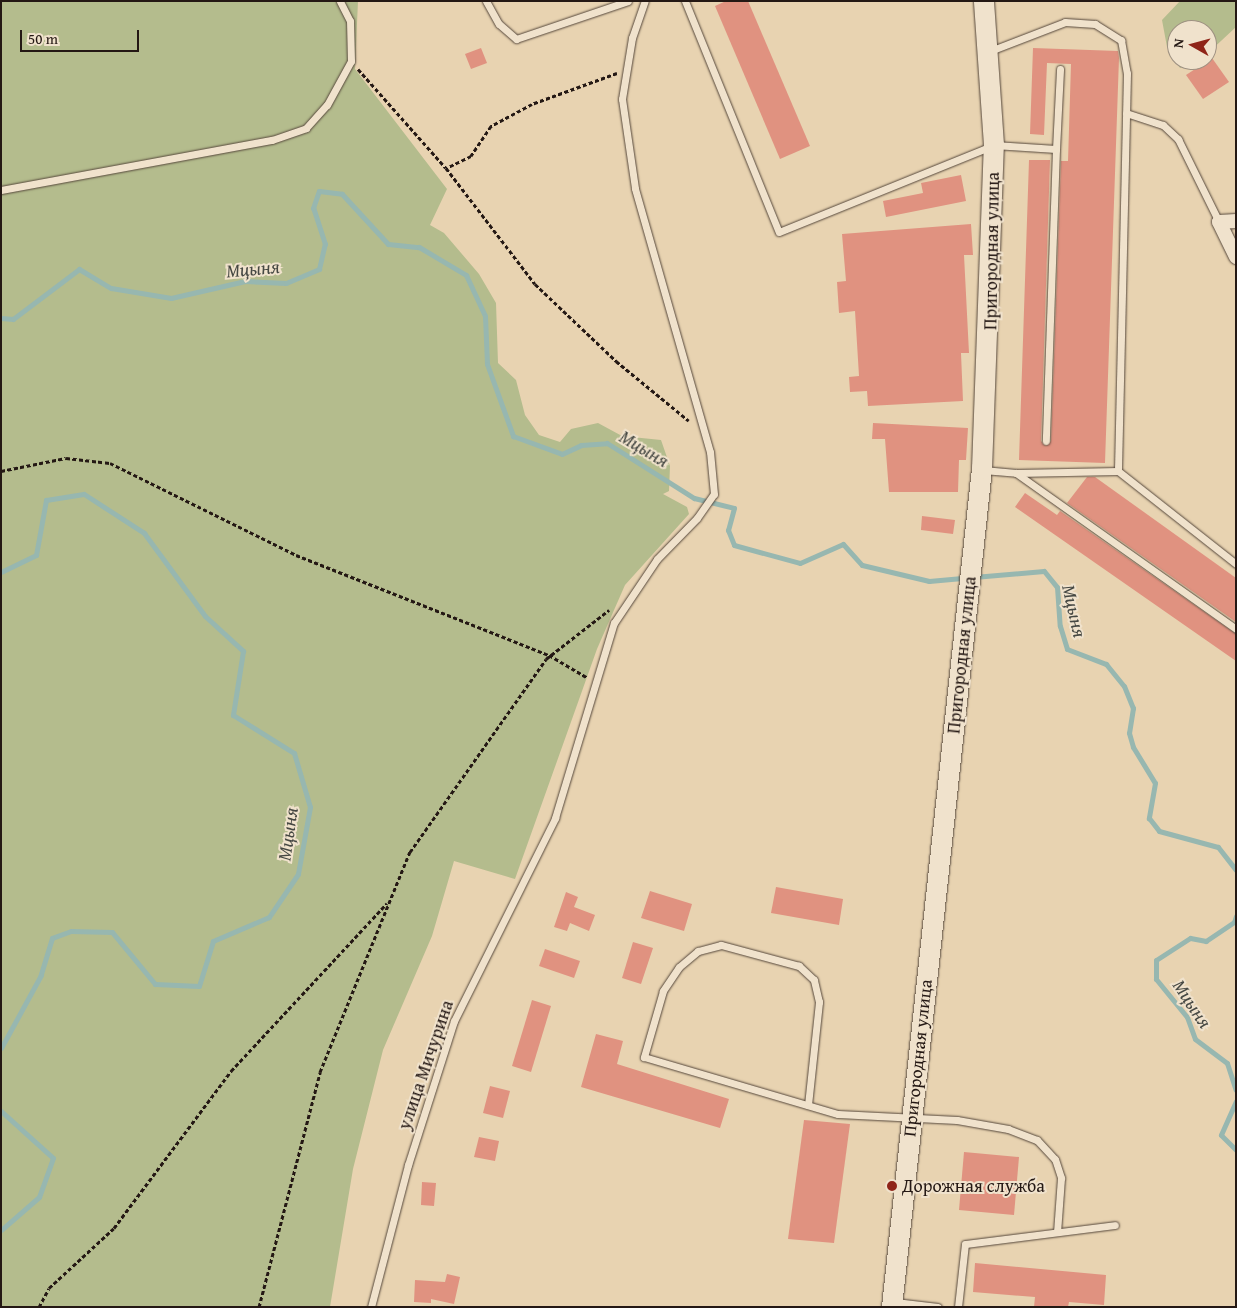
<!DOCTYPE html>
<html>
<head>
<meta charset="utf-8">
<style>
	body { margin:0 }
	#map { position:relative; width:1237px; height:1308px; overflow:hidden; background:#e8d3b1; font-family:"Gentium Book Plus",serif }
	div>[style] { position:absolute }
	.green>* { inset:0; background:#b4bc8d }
	.stream>* { height:5px; margin:-2.5px; padding:0 2.5px; transform-origin:2.5px; border-radius:2.5px; background:#97b7b0 }
	.building>* { inset:0; background:#e09280 }
	.path>* { height:3px; margin-top:-1.5px; transform-origin:0; background:repeating-linear-gradient(90deg,#241814 0 4px,transparent 0 6.5px) }
	.roads { filter:drop-shadow(0 0 1px #55473b) drop-shadow(0 0 1px #55473b) }
	.lane>* { height:7px; margin:-3.5px; padding:0 3.5px; transform-origin:3.5px; border-radius:3.5px; background:#f0e2cc }
	.street>* { height:14px; margin:-7px; padding:0 7px; transform-origin:7px; border-radius:7px; background:#f0e2cc }
	.secondary>* { height:20px; margin:-10px; padding:0 10px; transform-origin:10px; border-radius:10px; background:#f0e2cc }
	.dots>* { width:14px; height:14px; translate:-50% -50%; box-sizing:border-box; border:2px solid #f0e2cc; border-radius:50% }
	span { translate:-50% -50%; white-space:nowrap; text-align:center; line-height:1.15; -webkit-text-stroke:4px #f0e2cc; paint-order:stroke }
	.street-label { font-size:18px; color:#241814 }
	.poi-label { font-size:18px; color:#241814 }
	.left { translate:0 -50%; text-align:left }
	.water-label { font-size:19px; color:#464843; font-style:italic }
	.frame { position:absolute; inset:0; border:2px solid #241814; pointer-events:none }
	.north { position:absolute; left:1167px; top:20px; width:50px; height:50px; box-sizing:border-box; background:#f0e2cc; border:1px solid #9e9182; border-radius:50%; rotate:277deg; font-size:14px; font-weight:700; line-height:20px; text-align:center; color:#241814 }
	.north::after { content:''; display:block; margin:auto; width:18px; height:22px; background:#8f2418; clip-path:polygon(50% 0,100% 100%,50% 72%,0 100%) }
	.scale { position:absolute; left:20px; top:30px; width:119px; height:22px; box-sizing:border-box; border:2px solid #241814; border-top:0; padding-left:6px; font-size:15px; line-height:18px; white-space:nowrap; color:#241814; -webkit-text-stroke:4px #f0e2cc; paint-order:stroke }
</style>
</head>
<body>
<div id="map">
	<div class="green">
		<i style="clip-path:polygon(1px 1px,358px 1px,355px 69px,447px 189px,430px 225px,444px 233px,479px 274px,496px 303px,498px 363px,516px 380px,525px 415px,539px 435px,560px 442px,571px 429px,598px 423px,622px 436px,661px 440px,670px 466px,669px 491px,663px 494px,687px 507px,689px 514px,625px 585px,597px 649px,515px 879px,454px 861px,432px 936px,383px 1050px,353px 1169px,330px 1307px,1px 1307px)"></i>
		<i style="clip-path:polygon(1180px 1px,1236px 1px,1236px 27px,1207px 54px,1207px 30px,1177px 30px,1177px 60px,1198px 60px,1180px 68px,1167px 47px,1162px 20px)"></i>
	</div>
	<div class="stream">
		<i style="left:1px;top:318px;width:12px;rotate:5deg"></i>
		<i style="left:13px;top:319px;width:83px;rotate:-37.1deg"></i>
		<i style="left:79px;top:269px;width:37px;rotate:31deg"></i>
		<i style="left:111px;top:288px;width:61px;rotate:9.5deg"></i>
		<i style="left:171px;top:298px;width:76px;rotate:-12.9deg"></i>
		<i style="left:245px;top:281px;width:41px;rotate:2.8deg"></i>
		<i style="left:286px;top:283px;width:36px;rotate:-23deg"></i>
		<i style="left:319px;top:269px;width:26px;rotate:-77deg"></i>
		<i style="left:325px;top:244px;width:38px;rotate:-108deg"></i>
		<i style="left:313px;top:208px;width:18px;rotate:-71deg"></i>
		<i style="left:319px;top:191px;width:23px;rotate:7deg"></i>
		<i style="left:342px;top:194px;width:68px;rotate:47.4deg"></i>
		<i style="left:388px;top:244px;width:31px;rotate:6deg"></i>
		<i style="left:419px;top:247px;width:55px;rotate:30.8deg"></i>
		<i style="left:466px;top:275px;width:45px;rotate:65.1deg"></i>
		<i style="left:485px;top:316px;width:48px;rotate:87.6deg"></i>
		<i style="left:487px;top:364px;width:77px;rotate:70.1deg"></i>
		<i style="left:513px;top:436px;width:52px;rotate:20.2deg"></i>
		<i style="left:562px;top:454px;width:21px;rotate:-25deg"></i>
		<i style="left:581px;top:445px;width:26px;rotate:-4deg"></i>
		<i style="left:607px;top:443px;width:103px;rotate:32.3deg"></i>
		<i style="left:694px;top:498px;width:41px;rotate:14deg"></i>
		<i style="left:734px;top:508px;width:23px;rotate:105deg"></i>
		<i style="left:728px;top:530px;width:16px;rotate:68deg"></i>
		<i style="left:734px;top:545px;width:68px;rotate:15.3deg"></i>
		<i style="left:800px;top:563px;width:47px;rotate:-23.8deg"></i>
		<i style="left:843px;top:544px;width:28px;rotate:48deg"></i>
		<i style="left:862px;top:565px;width:69px;rotate:13.4deg"></i>
		<i style="left:929px;top:581px;width:36px;rotate:-5deg"></i>
		<i style="left:1px;top:572px;width:39px;rotate:-26deg"></i>
		<i style="left:36px;top:555px;width:56px;rotate:-79.7deg"></i>
		<i style="left:46px;top:500px;width:38px;rotate:-9deg"></i>
		<i style="left:84px;top:494px;width:72px;rotate:33deg"></i>
		<i style="left:144px;top:533px;width:103px;rotate:53.7deg"></i>
		<i style="left:205px;top:616px;width:52px;rotate:42.6deg"></i>
		<i style="left:243px;top:651px;width:65px;rotate:98.9deg"></i>
		<i style="left:233px;top:715px;width:72px;rotate:31.9deg"></i>
		<i style="left:294px;top:753px;width:56px;rotate:73.5deg"></i>
		<i style="left:310px;top:807px;width:68px;rotate:100.2deg"></i>
		<i style="left:298px;top:874px;width:52px;rotate:124deg"></i>
		<i style="left:269px;top:917px;width:61px;rotate:156.8deg"></i>
		<i style="left:213px;top:941px;width:47px;rotate:107.3deg"></i>
		<i style="left:199px;top:986px;width:44px;rotate:-177.4deg"></i>
		<i style="left:155px;top:984px;width:67px;rotate:-129.6deg"></i>
		<i style="left:112px;top:932px;width:41px;rotate:-178.6deg"></i>
		<i style="left:71px;top:931px;width:20px;rotate:160deg"></i>
		<i style="left:52px;top:938px;width:39px;rotate:107deg"></i>
		<i style="left:41px;top:975px;width:83px;rotate:118.7deg"></i>
		<i style="left:974px;top:577px;width:70px;rotate:-4.9deg"></i>
		<i style="left:1044px;top:571px;width:21px;rotate:51deg"></i>
		<i style="left:1057px;top:587px;width:39px;rotate:86deg"></i>
		<i style="left:1060px;top:626px;width:24px;rotate:73deg"></i>
		<i style="left:1067px;top:649px;width:42px;rotate:21deg"></i>
		<i style="left:1106px;top:664px;width:28px;rotate:51deg"></i>
		<i style="left:1124px;top:686px;width:24px;rotate:68deg"></i>
		<i style="left:1133px;top:708px;width:25px;rotate:99deg"></i>
		<i style="left:1129px;top:733px;width:15px;rotate:74deg"></i>
		<i style="left:1133px;top:747px;width:42px;rotate:58.6deg"></i>
		<i style="left:1155px;top:783px;width:36px;rotate:100deg"></i>
		<i style="left:1149px;top:818px;width:16px;rotate:52deg"></i>
		<i style="left:1159px;top:831px;width:61px;rotate:15.2deg"></i>
		<i style="left:1218px;top:847px;width:29px;rotate:52deg"></i>
		<i style="left:1236px;top:916px;width:6px;rotate:108deg"></i>
		<i style="left:1234px;top:922px;width:34px;rotate:146deg"></i>
		<i style="left:1206px;top:941px;width:16px;rotate:-169deg"></i>
		<i style="left:1190px;top:938px;width:40px;rotate:147.1deg"></i>
		<i style="left:1156px;top:960px;width:19px;rotate:90deg"></i>
		<i style="left:1156px;top:979px;width:49px;rotate:50.8deg"></i>
		<i style="left:1187px;top:1017px;width:23px;rotate:70deg"></i>
		<i style="left:1195px;top:1039px;width:40px;rotate:37deg"></i>
		<i style="left:1227px;top:1063px;width:28px;rotate:72deg"></i>
		<i style="left:1236px;top:1101px;width:37px;rotate:114deg"></i>
		<i style="left:1221px;top:1135px;width:21px;rotate:45deg"></i>
		<i style="left:1px;top:1111px;width:70px;rotate:42.1deg"></i>
		<i style="left:53px;top:1158px;width:41px;rotate:109.7deg"></i>
		<i style="left:39px;top:1197px;width:50px;rotate:139deg"></i>
	</div>
	<div class="building">
		<i style="clip-path:polygon(726px 1px,748px 1px,810px 146px,780px 159px,715px 6px)"></i>
		<i style="clip-path:polygon(481px 48px,487px 63px,471px 69px,465px 54px)"></i>
		<i style="clip-path:polygon(1033px 48px,1118px 51px,1119px 58px,1105px 463px,1019px 460px,1029px 160px,1050px 160px,1041px 441px,1046px 446px,1051px 441px,1061px 161px,1068px 161px,1071px 64px,1047px 63px,1044px 135px,1030px 134px)"></i>
		<i style="clip-path:polygon(1212px 58px,1229px 82px,1203px 99px,1186px 75px)"></i>
		<i style="clip-path:polygon(961px 175px,966px 201px,886px 217px,883px 201px,923px 193px,921px 183px)"></i>
		<i style="clip-path:polygon(971px 224px,973px 255px,964px 255px,969px 353px,961px 353px,963px 401px,868px 406px,867px 391px,850px 392px,849px 377px,859px 376px,855px 311px,839px 313px,837px 282px,846px 281px,842px 234px)"></i>
		<i style="clip-path:polygon(873px 423px,968px 428px,966px 460px,959px 460px,958px 492px,889px 492px,885px 439px,872px 439px)"></i>
		<i style="clip-path:polygon(1087px 477px,1095px 477px,1236px 578px,1236px 622px,1067px 503px)"></i>
		<i style="clip-path:polygon(1025px 493px,1057px 515px,1060px 511px,1236px 634px,1236px 661px,1015px 507px)"></i>
		<i style="clip-path:polygon(922px 516px,955px 520px,953px 534px,921px 530px)"></i>
		<i style="clip-path:polygon(776px 887px,843px 899px,839px 925px,771px 913px)"></i>
		<i style="clip-path:polygon(650px 891px,692px 904px,684px 931px,641px 918px)"></i>
		<i style="clip-path:polygon(566px 892px,578px 897px,574px 907px,595px 915px,589px 931px,570px 923px,567px 931px,554px 927px)"></i>
		<i style="clip-path:polygon(633px 942px,653px 948px,641px 984px,622px 978px)"></i>
		<i style="clip-path:polygon(545px 949px,580px 961px,574px 978px,539px 966px)"></i>
		<i style="clip-path:polygon(532px 1000px,551px 1006px,531px 1072px,512px 1066px)"></i>
		<i style="clip-path:polygon(596px 1034px,623px 1041px,617px 1064px,729px 1099px,720px 1128px,581px 1087px)"></i>
		<i style="clip-path:polygon(490px 1086px,510px 1091px,503px 1118px,483px 1113px)"></i>
		<i style="clip-path:polygon(804px 1120px,850px 1124px,834px 1243px,788px 1239px)"></i>
		<i style="clip-path:polygon(479px 1137px,499px 1141px,495px 1161px,474px 1157px)"></i>
		<i style="clip-path:polygon(964px 1152px,1019px 1157px,1014px 1215px,959px 1210px)"></i>
		<i style="clip-path:polygon(422px 1182px,436px 1183px,434px 1206px,421px 1205px)"></i>
		<i style="clip-path:polygon(975px 1263px,1106px 1275px,1104px 1305px,1069px 1302px,1068px 1307px,1034px 1307px,1035px 1297px,973px 1292px)"></i>
		<i style="clip-path:polygon(447px 1274px,460px 1277px,454px 1304px,431px 1299px,431px 1303px,414px 1302px,415px 1280px,445px 1282px)"></i>
	</div>
	<div class="path">
		<i style="left:358px;top:69px;width:132px;rotate:48.4deg"></i>
		<i style="left:617px;top:73px;width:90px;rotate:160deg"></i>
		<i style="left:532px;top:104px;width:47px;rotate:151.8deg"></i>
		<i style="left:491px;top:126px;width:36px;rotate:124deg"></i>
		<i style="left:471px;top:156px;width:28px;rotate:154deg"></i>
		<i style="left:446px;top:168px;width:146px;rotate:52.5deg"></i>
		<i style="left:535px;top:284px;width:112px;rotate:43.5deg"></i>
		<i style="left:616px;top:361px;width:94px;rotate:39.4deg"></i>
		<i style="left:1px;top:471px;width:66px;rotate:-11.3deg"></i>
		<i style="left:66px;top:458px;width:44px;rotate:6.5deg"></i>
		<i style="left:110px;top:463px;width:208px;rotate:26.3deg"></i>
		<i style="left:296px;top:555px;width:272px;rotate:21.6deg"></i>
		<i style="left:549px;top:655px;width:45px;rotate:30.5deg"></i>
		<i style="left:39px;top:1307px;width:21px;rotate:-62deg"></i>
		<i style="left:49px;top:1288px;width:88px;rotate:-42.7deg"></i>
		<i style="left:114px;top:1228px;width:196px;rotate:-53.3deg"></i>
		<i style="left:231px;top:1071px;width:229px;rotate:-47.1deg"></i>
		<i style="left:259px;top:1307px;width:243px;rotate:-75.4deg"></i>
		<i style="left:320px;top:1072px;width:238px;rotate:-67.8deg"></i>
		<i style="left:410px;top:852px;width:236px;rotate:-54.8deg"></i>
		<i style="left:546px;top:659px;width:80px;rotate:-37.9deg"></i>
	</div>
	<div class="roads">
		<div class="lane">
			<i style="left:486px;top:1px;width:26px;rotate:61deg"></i>
			<i style="left:499px;top:24px;width:23px;rotate:41deg"></i>
			<i style="left:516px;top:39px;width:118px;rotate:-18.7deg"></i>
			<i style="left:685px;top:1px;width:249px;rotate:67.9deg"></i>
			<i style="left:779px;top:232px;width:232px;rotate:-22deg"></i>
			<i style="left:994px;top:145px;width:62px;rotate:3.7deg"></i>
			<i style="left:1056px;top:149px;width:292px;rotate:92deg"></i>
			<i style="left:990px;top:51px;width:80px;rotate:-21.1deg"></i>
			<i style="left:1065px;top:22px;width:30px;rotate:4deg"></i>
			<i style="left:1095px;top:24px;width:31px;rotate:32deg"></i>
			<i style="left:1121px;top:40px;width:34px;rotate:80deg"></i>
			<i style="left:1127px;top:73px;width:398px;rotate:91.3deg"></i>
			<i style="left:1118px;top:471px;width:150px;rotate:38.2deg"></i>
			<i style="left:1126px;top:113px;width:39px;rotate:18deg"></i>
			<i style="left:1163px;top:125px;width:21px;rotate:43deg"></i>
			<i style="left:1178px;top:139px;width:93px;rotate:63.7deg"></i>
			<i style="left:1056px;top:149px;width:80px;rotate:-87.1deg"></i>
			<i style="left:1px;top:190px;width:276px;rotate:-10.5deg"></i>
			<i style="left:272px;top:140px;width:36px;rotate:-19deg"></i>
			<i style="left:306px;top:128px;width:31px;rotate:-48deg"></i>
			<i style="left:327px;top:105px;width:50px;rotate:-61.4deg"></i>
			<i style="left:351px;top:61px;width:40px;rotate:-91.4deg"></i>
			<i style="left:350px;top:21px;width:22px;rotate:-117deg"></i>
			<i style="left:983px;top:470px;width:33px;rotate:5deg"></i>
			<i style="left:1016px;top:473px;width:270px;rotate:35.3deg"></i>
			<i style="left:1016px;top:473px;width:102px;rotate:-1.1deg"></i>
			<i style="left:808px;top:1105px;width:104px;rotate:-83.9deg"></i>
			<i style="left:819px;top:1002px;width:23px;rotate:-103deg"></i>
			<i style="left:814px;top:980px;width:21px;rotate:-137deg"></i>
			<i style="left:799px;top:966px;width:81px;rotate:-164.9deg"></i>
			<i style="left:721px;top:945px;width:24px;rotate:165deg"></i>
			<i style="left:698px;top:951px;width:25px;rotate:140deg"></i>
			<i style="left:679px;top:967px;width:29px;rotate:124deg"></i>
			<i style="left:663px;top:991px;width:69px;rotate:106.1deg"></i>
			<i style="left:644px;top:1057px;width:202px;rotate:16.4deg"></i>
			<i style="left:838px;top:1114px;width:119px;rotate:2.9deg"></i>
			<i style="left:957px;top:1120px;width:52px;rotate:10deg"></i>
			<i style="left:1008px;top:1129px;width:31px;rotate:21deg"></i>
			<i style="left:1037px;top:1140px;width:26px;rotate:47deg"></i>
			<i style="left:1055px;top:1159px;width:20px;rotate:72deg"></i>
			<i style="left:1061px;top:1178px;width:54px;rotate:94.2deg"></i>
			<i style="left:895px;top:1302px;width:43px;rotate:6.6deg"></i>
			<i style="left:371px;top:1307px;width:147px;rotate:-75.4deg"></i>
			<i style="left:408px;top:1165px;width:151px;rotate:-72.3deg"></i>
			<i style="left:454px;top:1021px;width:227px;rotate:-63.5deg"></i>
			<i style="left:555px;top:818px;width:204px;rotate:-73.2deg"></i>
			<i style="left:614px;top:623px;width:77px;rotate:-56.1deg"></i>
			<i style="left:657px;top:559px;width:57px;rotate:-45.7deg"></i>
			<i style="left:697px;top:518px;width:29px;rotate:-55deg"></i>
			<i style="left:714px;top:494px;width:42px;rotate:-95.4deg"></i>
			<i style="left:710px;top:452px;width:274px;rotate:-105.9deg"></i>
			<i style="left:635px;top:188px;width:90px;rotate:-98.3deg"></i>
			<i style="left:622px;top:99px;width:62px;rotate:-80.7deg"></i>
			<i style="left:632px;top:38px;width:39px;rotate:-71deg"></i>
			<i style="left:958px;top:1307px;width:63px;rotate:-83.7deg"></i>
			<i style="left:965px;top:1244px;width:151px;rotate:-7.2deg"></i>
		</div>
		<div class="street">
			<i style="left:1236px;top:221px;width:17px;rotate:177deg"></i>
			<i style="left:1219px;top:222px;width:39px;rotate:64deg"></i>
		</div>
		<div class="secondary">
			<i style="left:892px;top:1307px;width:843px;rotate:-83.87deg"></i>
			<i style="left:982px;top:469px;width:324px;rotate:-87.9deg"></i>
			<i style="left:994px;top:145px;width:144px;rotate:-94deg"></i>
		</div>
	</div>
	<div class="dots">
		<i style="left:892px;top:1186px;background:#8f2418"></i>
	</div>
	<div class="street-label">
		<span style="left:992px;top:251px;rotate:-89deg">Пригородная улица</span>
		<span style="left:962px;top:655px;rotate:-84deg">Пригородная улица</span>
		<span style="left:918px;top:1058px;rotate:-84deg">Пригородная улица</span>
		<span style="left:426px;top:1065px;rotate:-71deg">улица Мичурина</span>
	</div>
	<div class="poi-label">
		<span class="left" style="left:902px;top:1186px">Дорожная служба</span>
	</div>
	<div class="water-label">
		<span style="left:253px;top:269px;rotate:-5deg">Мцыня</span>
		<span style="left:644px;top:449px;rotate:31deg">Мцыня</span>
		<span style="left:1074px;top:611px;rotate:77deg">Мцыня</span>
		<span style="left:288px;top:834px;rotate:-82deg">Мцыня</span>
		<span style="left:1192px;top:1004px;rotate:56deg">Мцыня</span>
	</div>
	<div class="frame"></div>
	<div class="north">N</div>
	<div class="scale">50 m</div>
</div>
</body>
</html>
